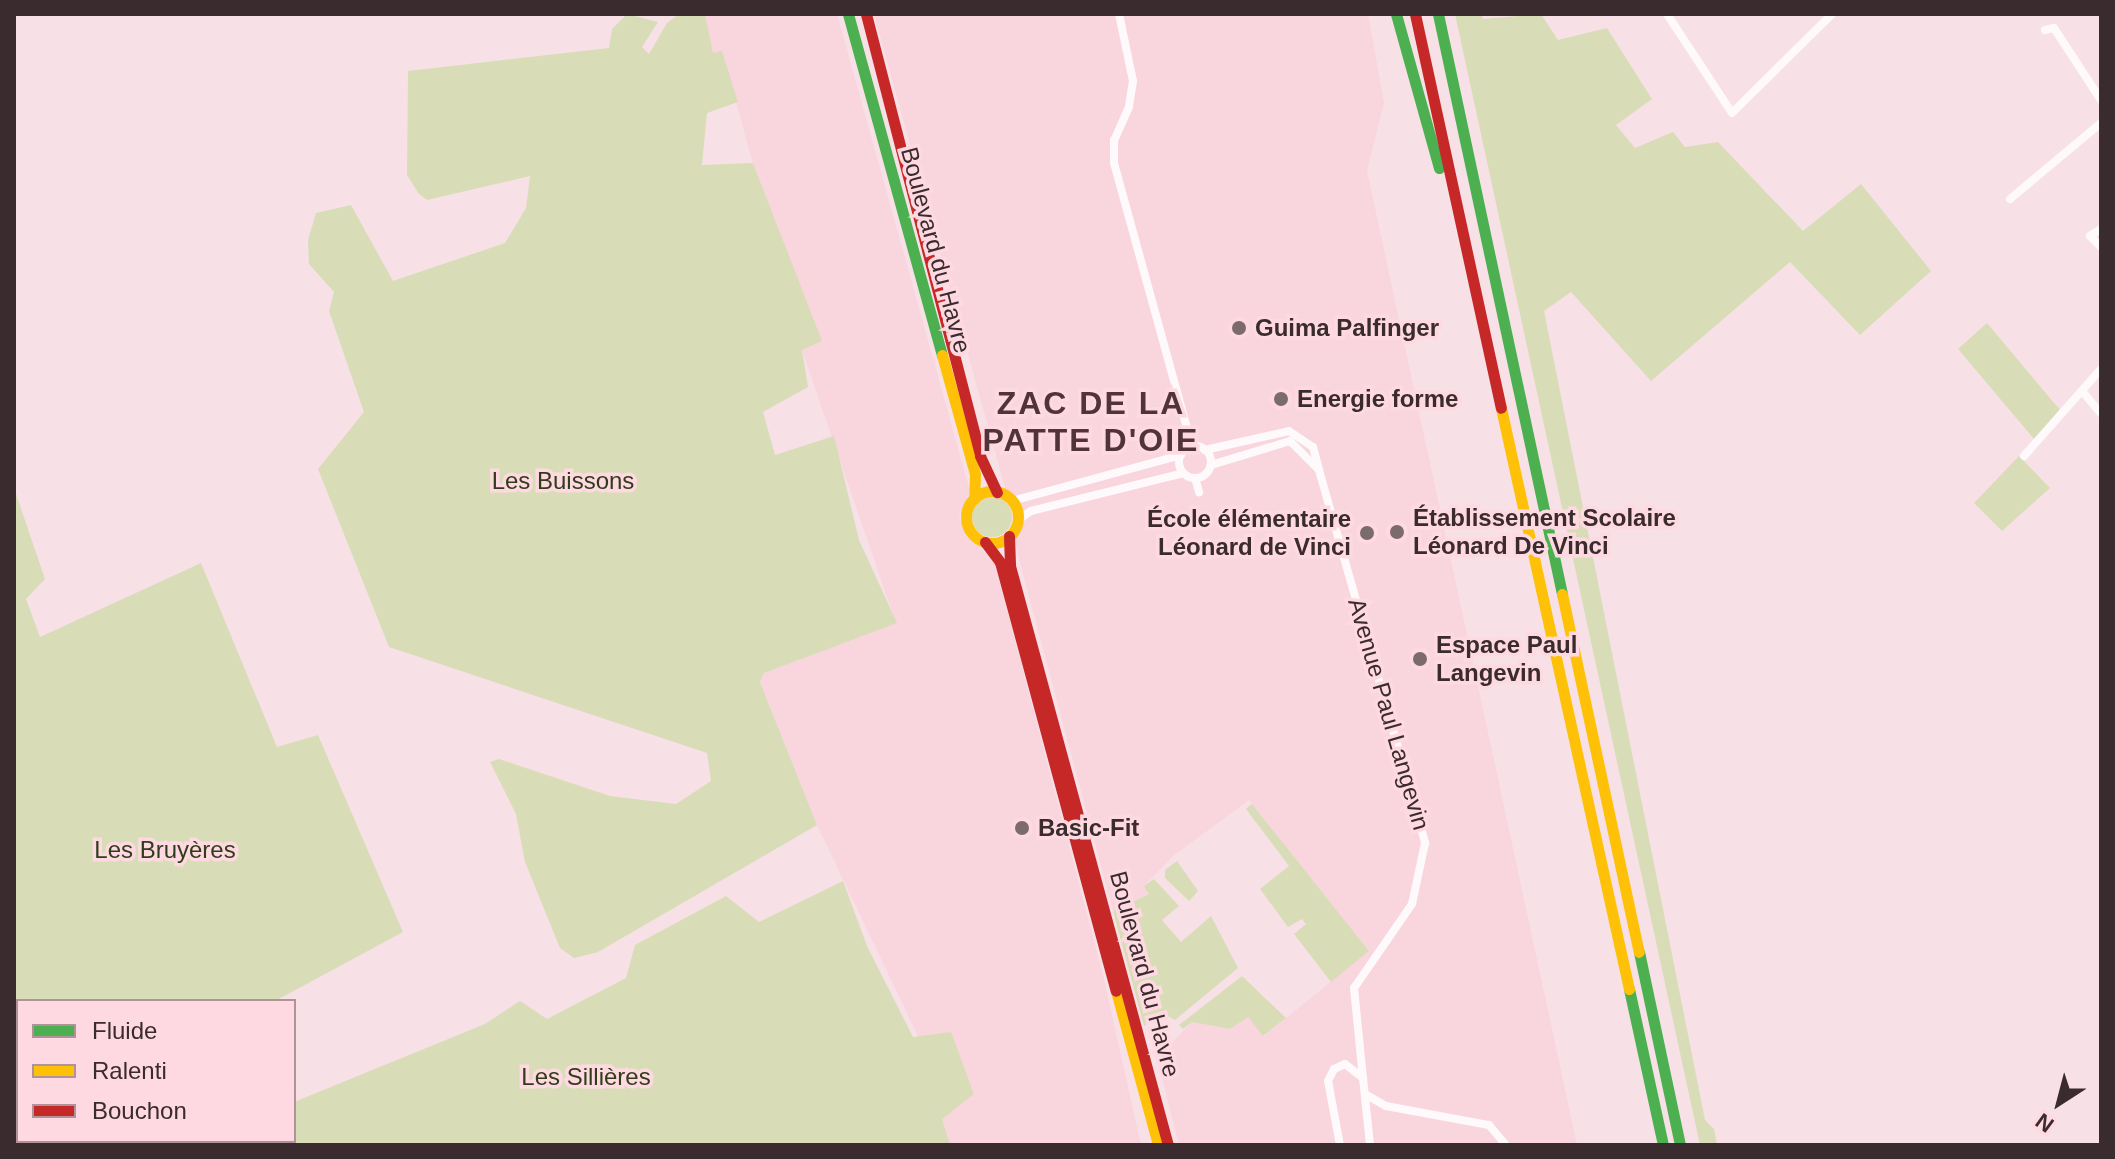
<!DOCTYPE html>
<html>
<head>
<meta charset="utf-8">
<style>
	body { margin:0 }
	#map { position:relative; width:2115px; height:1159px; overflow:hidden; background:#f7e1e6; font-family:Arial,sans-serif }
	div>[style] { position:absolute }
	.built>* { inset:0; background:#f9d5dd }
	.green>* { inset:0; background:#d8ddb7 }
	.round { border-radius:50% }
	.street>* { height:8px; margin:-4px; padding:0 4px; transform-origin:4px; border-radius:4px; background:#fefafb }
	.street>.ring { margin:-4px; padding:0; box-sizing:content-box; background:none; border:8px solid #fefafb; border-radius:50% }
	.fast>* { height:11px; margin:-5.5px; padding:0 5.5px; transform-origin:5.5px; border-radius:5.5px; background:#4caf50 }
	.slow>* { height:11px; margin:-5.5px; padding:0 5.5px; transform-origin:5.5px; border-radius:5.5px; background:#ffc107 }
	.slow>.ring { margin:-5.5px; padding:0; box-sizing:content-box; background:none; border:11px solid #ffc107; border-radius:50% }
	.jam>* { height:11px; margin:-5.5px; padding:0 5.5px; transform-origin:5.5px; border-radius:5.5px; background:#c62828 }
	.dots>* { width:22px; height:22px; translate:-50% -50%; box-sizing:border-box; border:4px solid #ffd9e1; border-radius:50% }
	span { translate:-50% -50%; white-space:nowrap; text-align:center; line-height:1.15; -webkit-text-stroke:7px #ffd9e1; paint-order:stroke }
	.street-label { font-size:24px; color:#392b2e }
	.poi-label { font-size:24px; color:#392b2e; font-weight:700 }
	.left { translate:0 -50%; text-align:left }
	.right { translate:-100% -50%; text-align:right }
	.park-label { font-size:24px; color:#313d18 }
	.district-label { font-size:32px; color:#51343b; font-weight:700; letter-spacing:2px }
	.frame { position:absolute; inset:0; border:16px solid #392b2e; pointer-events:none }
	.legend { position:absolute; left:16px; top:999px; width:280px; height:144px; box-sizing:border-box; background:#ffd9e1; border:2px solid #b09399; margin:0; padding:10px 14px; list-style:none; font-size:24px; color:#392b2e }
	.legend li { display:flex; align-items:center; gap:16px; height:40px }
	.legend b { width:40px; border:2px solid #b09399 }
	.north { position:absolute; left:2019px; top:1063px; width:80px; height:80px; -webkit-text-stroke:6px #ffd9e1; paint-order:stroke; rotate:216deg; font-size:22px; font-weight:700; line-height:32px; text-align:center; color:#392b2e }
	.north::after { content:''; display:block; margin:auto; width:28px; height:36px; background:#392b2e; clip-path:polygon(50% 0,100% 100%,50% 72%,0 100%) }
</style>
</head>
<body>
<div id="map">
	<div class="built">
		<i style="clip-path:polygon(700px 14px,837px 14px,970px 491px,959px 517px,966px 536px,994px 560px,1104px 979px,1141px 1145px,933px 1145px,917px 1034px,817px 825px,760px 682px,764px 673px,896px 623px,802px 350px,821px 341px,753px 163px,722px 52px,706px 55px)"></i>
		<i style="clip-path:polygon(874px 14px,1368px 14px,1384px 103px,1367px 171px,1577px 1145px,1179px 1145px,1157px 1058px,1192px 1022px,1230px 1029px,1248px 1016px,1264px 1036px,1369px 951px,1249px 800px,1173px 856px,1144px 886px,1150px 893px,1113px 911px,1014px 540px,1022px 511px,1005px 488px)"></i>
	</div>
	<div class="green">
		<i style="clip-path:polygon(627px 14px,658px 22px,642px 47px,649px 54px,667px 23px,679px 14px,705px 14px,713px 53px,722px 51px,738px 102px,707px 113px,702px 165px,753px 163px,822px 341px,802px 350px,808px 387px,763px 412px,775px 455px,834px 436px,859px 540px,897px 623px,764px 673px,760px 682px,817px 825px,598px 952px,574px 958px,560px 948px,525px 862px,516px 814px,490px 762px,499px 759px,610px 796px,676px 804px,711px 781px,707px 753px,389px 647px,318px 469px,364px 412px,329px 311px,334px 292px,309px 264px,308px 240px,316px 213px,351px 205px,393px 281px,505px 243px,526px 208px,530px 176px,427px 200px,419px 194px,407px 175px,408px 71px,609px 48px,612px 29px)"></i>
		<i style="clip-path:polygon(1455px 14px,1481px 14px,1483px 19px,1541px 14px,1558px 40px,1607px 28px,1652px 99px,1616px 125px,1635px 148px,1673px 132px,1685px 147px,1718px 142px,1803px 231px,1861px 184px,1931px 271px,1860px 335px,1790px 262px,1651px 381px,1571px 292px,1544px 311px,1705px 1120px,1714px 1129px,1717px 1145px,1700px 1145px)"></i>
		<i style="clip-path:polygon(1987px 323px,2060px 410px,2034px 439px,1958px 349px)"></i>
		<i style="clip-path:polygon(2019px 456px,2050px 488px,2002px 531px,1974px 503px)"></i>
		<i style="clip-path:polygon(14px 488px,45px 579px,26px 599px,40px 637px,201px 563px,277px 747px,318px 735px,403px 932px,275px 1001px,18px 1001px,18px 1141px,294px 1141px,294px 1102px,485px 1024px,520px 1001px,547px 1019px,626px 978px,635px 945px,726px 896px,759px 922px,843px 881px,867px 946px,913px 1037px,951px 1032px,974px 1094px,942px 1119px,950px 1145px,14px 1145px)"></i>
		<i class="round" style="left:972px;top:497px;width:40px;height:40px"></i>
		<i style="clip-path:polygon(1252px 804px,1369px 951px,1331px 982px,1294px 934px,1306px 924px,1302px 919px,1288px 927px,1260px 889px,1289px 866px,1246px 809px)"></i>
		<i style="clip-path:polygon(1177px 861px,1198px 891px,1189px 901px,1165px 878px,1165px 870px)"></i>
		<i style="clip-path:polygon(1154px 879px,1179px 906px,1162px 920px,1181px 942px,1211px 916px,1238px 968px,1175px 1020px,1167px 1016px,1144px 1026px,1113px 911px,1149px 894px,1144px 886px)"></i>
		<i style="clip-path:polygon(1242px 976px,1286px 1018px,1263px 1036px,1248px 1017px,1230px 1029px,1192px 1022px,1183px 1029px,1179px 1025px)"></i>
	</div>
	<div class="street">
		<i style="left:1119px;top:14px;width:68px;rotate:78.2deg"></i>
		<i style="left:1133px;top:81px;width:26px;rotate:99deg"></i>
		<i style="left:1129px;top:107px;width:36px;rotate:114deg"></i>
		<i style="left:1114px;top:140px;width:23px;rotate:90deg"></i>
		<i style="left:1114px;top:163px;width:294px;rotate:74.6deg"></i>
		<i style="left:1667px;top:14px;width:118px;rotate:56.7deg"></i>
		<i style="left:1732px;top:113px;width:141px;rotate:-44.7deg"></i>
		<i style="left:2045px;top:30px;width:9px;rotate:-13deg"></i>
		<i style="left:2054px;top:28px;width:86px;rotate:56.9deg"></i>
		<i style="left:2010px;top:199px;width:119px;rotate:-39.9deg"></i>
		<i style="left:2101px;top:229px;width:13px;rotate:148deg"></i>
		<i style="left:2090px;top:236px;width:16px;rotate:45deg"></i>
		<i style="left:2082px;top:391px;width:30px;rotate:50deg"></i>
		<i class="ring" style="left:1179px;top:446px;width:24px;height:24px"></i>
		<i style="left:1205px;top:450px;width:86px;rotate:-12.7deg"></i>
		<i style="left:1289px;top:431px;width:29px;rotate:34deg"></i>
		<i style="left:1313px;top:447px;width:24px;rotate:75deg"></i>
		<i style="left:1319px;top:470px;width:41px;rotate:-135deg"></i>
		<i style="left:1290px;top:441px;width:83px;rotate:163.1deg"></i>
		<i style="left:2024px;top:456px;width:116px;rotate:-48.5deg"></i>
		<i style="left:1319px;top:470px;width:388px;rotate:74.1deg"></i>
		<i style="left:1425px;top:843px;width:62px;rotate:102deg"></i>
		<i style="left:1412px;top:904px;width:102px;rotate:124.6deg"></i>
		<i style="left:1354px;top:988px;width:90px;rotate:84.3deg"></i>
		<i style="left:1195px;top:478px;width:15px;rotate:74deg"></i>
		<i style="left:1012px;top:501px;width:175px;rotate:-15.2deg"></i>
		<i style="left:1017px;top:521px;width:17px;rotate:-36deg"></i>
		<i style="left:1031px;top:511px;width:157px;rotate:-14deg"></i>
		<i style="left:1365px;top:1094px;width:24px;rotate:30deg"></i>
		<i style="left:1386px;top:1106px;width:105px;rotate:10.5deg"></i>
		<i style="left:1489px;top:1125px;width:26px;rotate:50deg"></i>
		<i style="left:1340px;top:1145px;width:65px;rotate:-100.6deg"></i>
		<i style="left:1328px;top:1081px;width:13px;rotate:-63deg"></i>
		<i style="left:1334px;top:1069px;width:12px;rotate:-24deg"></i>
		<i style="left:1345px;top:1064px;width:23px;rotate:38deg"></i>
		<i style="left:1363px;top:1078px;width:67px;rotate:84deg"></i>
	</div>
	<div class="fast">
		<i style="left:848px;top:14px;width:354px;rotate:74.6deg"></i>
		<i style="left:1396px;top:14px;width:160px;rotate:74.4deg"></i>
		<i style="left:1438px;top:14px;width:593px;rotate:77.93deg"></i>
		<i style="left:1639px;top:952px;width:197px;rotate:78deg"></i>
		<i style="left:1629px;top:989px;width:160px;rotate:77.7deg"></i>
	</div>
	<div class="slow">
		<i style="left:942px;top:355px;width:123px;rotate:74.5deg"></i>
		<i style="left:975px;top:474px;width:25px;rotate:92deg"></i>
		<i style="left:1501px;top:408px;width:595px;rotate:77.58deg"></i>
		<i class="ring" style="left:966px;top:491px;width:41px;height:41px"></i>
		<i style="left:1562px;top:594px;width:366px;rotate:77.9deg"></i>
		<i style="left:1116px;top:991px;width:160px;rotate:74.7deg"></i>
	</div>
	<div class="jam">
		<i style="left:866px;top:14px;width:456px;rotate:75.5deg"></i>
		<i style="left:980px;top:456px;width:40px;rotate:65deg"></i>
		<i style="left:1415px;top:14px;width:403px;rotate:77.7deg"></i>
		<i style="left:1009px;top:536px;width:30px;rotate:88deg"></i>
		<i style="left:1010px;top:566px;width:600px;rotate:74.74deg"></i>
		<i style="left:985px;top:542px;width:25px;rotate:53deg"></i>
		<i style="left:1000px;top:562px;width:444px;rotate:74.9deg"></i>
	</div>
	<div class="dots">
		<i style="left:1239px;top:328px;background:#7c6b6e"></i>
		<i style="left:1281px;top:399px;background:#7c6b6e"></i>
		<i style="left:1397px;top:532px;background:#7c6b6e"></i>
		<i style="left:1367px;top:533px;background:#7c6b6e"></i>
		<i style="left:1420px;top:659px;background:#7c6b6e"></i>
		<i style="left:1022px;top:828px;background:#7c6b6e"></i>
	</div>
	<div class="street-label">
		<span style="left:936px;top:250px;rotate:75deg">Boulevard du Havre</span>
		<span style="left:1389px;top:714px;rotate:74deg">Avenue Paul Langevin</span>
		<span style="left:1145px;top:974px;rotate:75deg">Boulevard du Havre</span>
	</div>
	<div class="poi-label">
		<span class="left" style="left:1255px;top:328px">Guima Palfinger</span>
		<span class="left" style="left:1297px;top:399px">Energie forme</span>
		<span class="left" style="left:1413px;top:532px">Établissement Scolaire<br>Léonard De Vinci</span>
		<span class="right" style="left:1351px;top:533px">École élémentaire<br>Léonard de Vinci</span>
		<span class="left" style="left:1436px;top:659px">Espace Paul<br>Langevin</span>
		<span class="left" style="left:1038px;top:828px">Basic-Fit</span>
	</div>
	<div class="park-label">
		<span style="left:563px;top:481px">Les Buissons</span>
		<span style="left:165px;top:850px">Les Bruyères</span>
		<span style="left:586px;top:1077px">Les Sillières</span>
	</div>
	<div class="district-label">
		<span style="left:1091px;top:422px">ZAC DE LA<br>PATTE D'OIE</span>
	</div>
	<div class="frame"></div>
	<ul class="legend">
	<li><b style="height:10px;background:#4caf50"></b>Fluide</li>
	<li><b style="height:10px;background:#ffc107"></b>Ralenti</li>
	<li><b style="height:10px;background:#c62828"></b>Bouchon</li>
	</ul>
	<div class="north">N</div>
</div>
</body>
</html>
